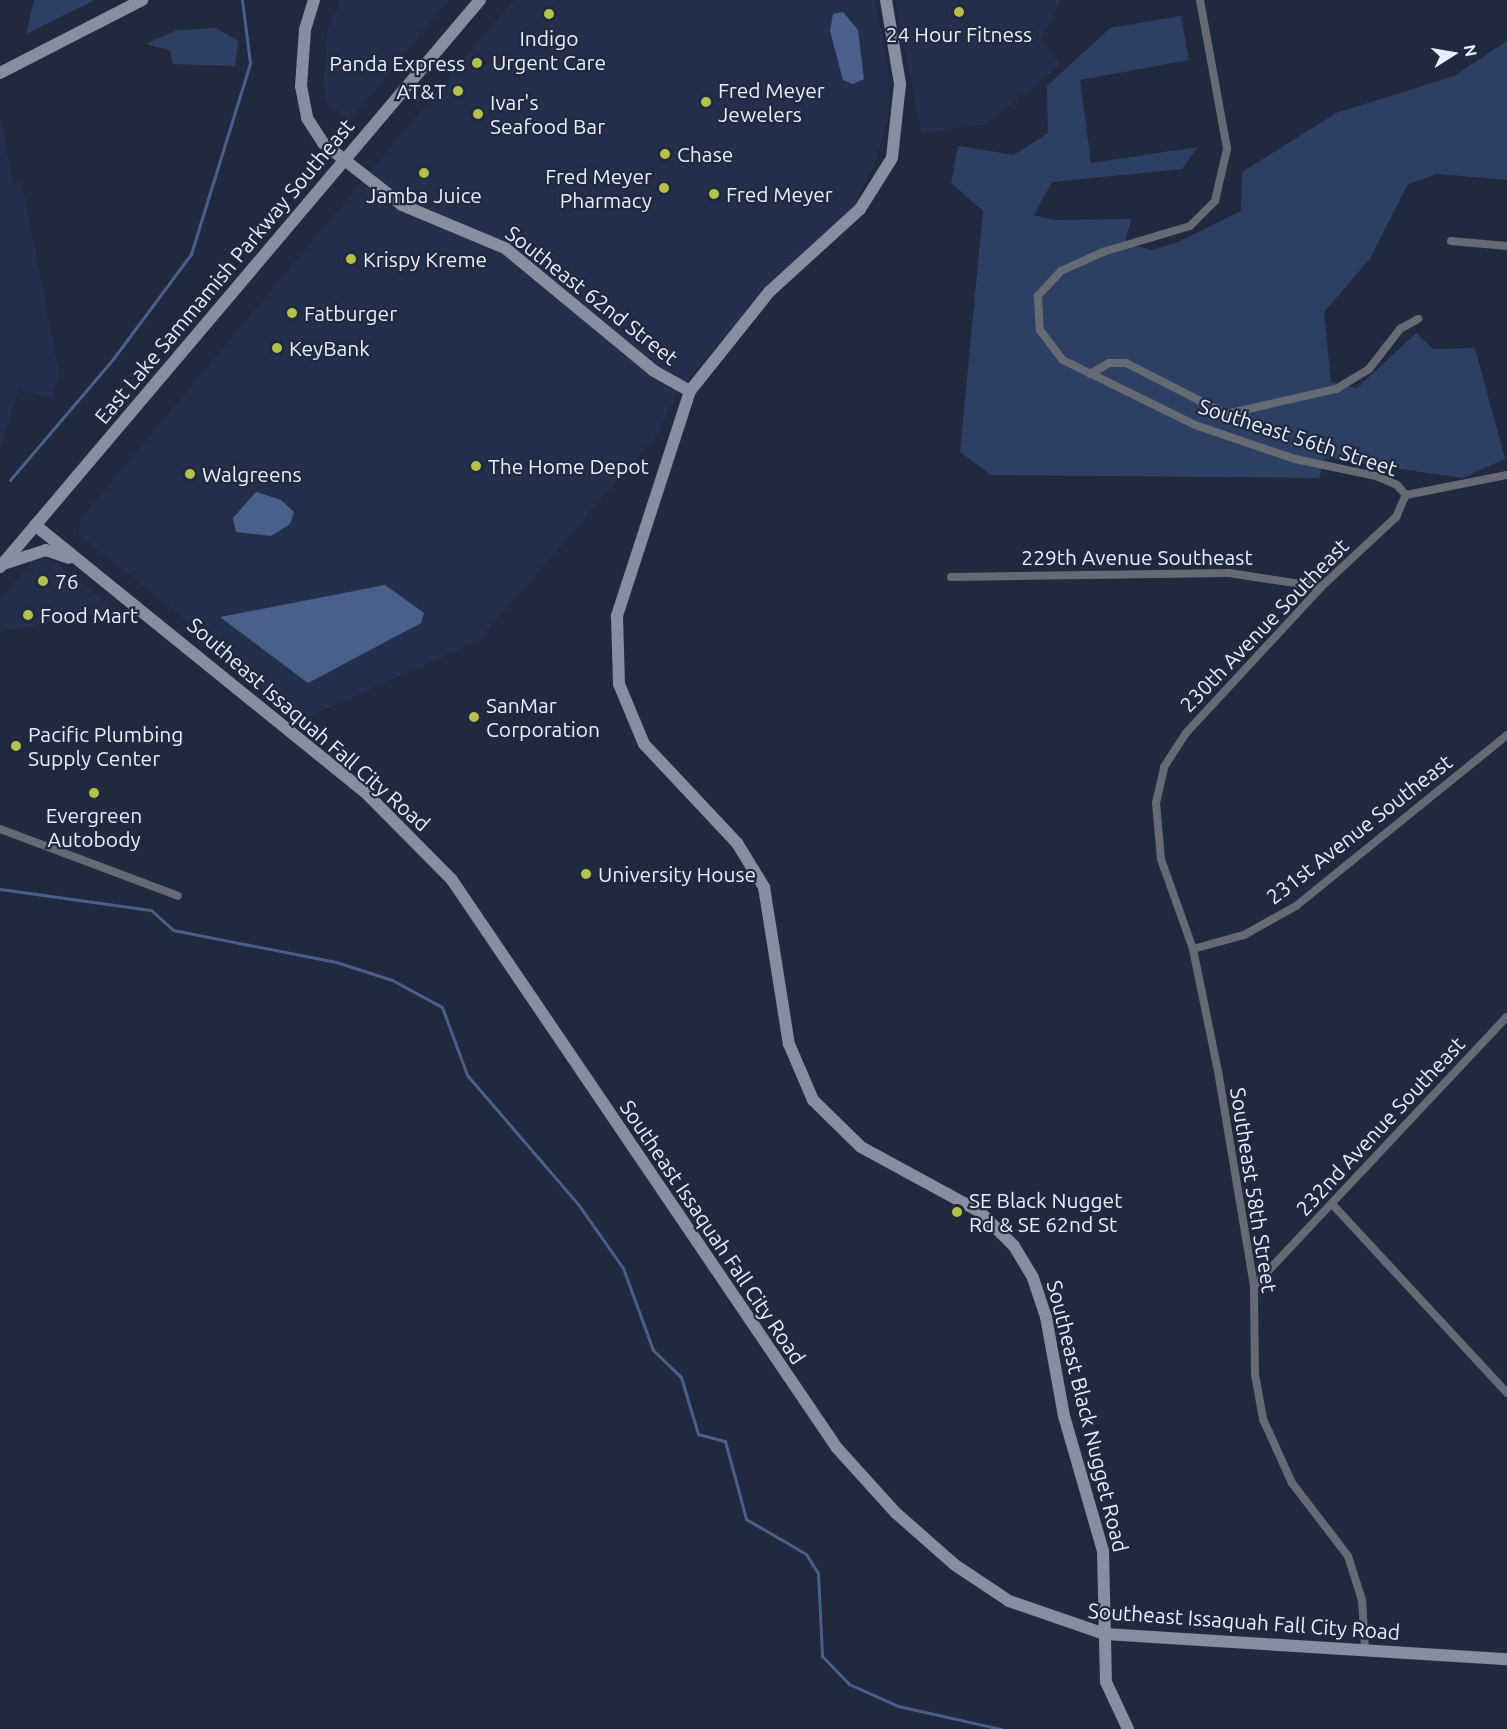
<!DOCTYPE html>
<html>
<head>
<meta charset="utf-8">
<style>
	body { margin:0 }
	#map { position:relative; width:1507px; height:1729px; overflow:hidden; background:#20293e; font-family:Ubuntu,sans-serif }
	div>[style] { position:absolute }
	.built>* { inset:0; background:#24304b }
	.green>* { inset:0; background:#2e3f64 }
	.water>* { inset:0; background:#4b5f8d }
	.stream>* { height:3px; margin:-1.5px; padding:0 1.5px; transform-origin:1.5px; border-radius:1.5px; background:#4b5f8d }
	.street>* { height:8px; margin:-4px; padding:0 4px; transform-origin:4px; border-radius:4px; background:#656a75 }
	.secondary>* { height:12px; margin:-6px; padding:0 6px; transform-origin:6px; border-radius:6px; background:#868ea0 }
	.dots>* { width:16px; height:16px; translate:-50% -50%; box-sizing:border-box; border:3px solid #20293e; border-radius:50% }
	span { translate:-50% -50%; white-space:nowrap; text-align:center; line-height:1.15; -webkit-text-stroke:4.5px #20293e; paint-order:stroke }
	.poi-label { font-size:21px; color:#e7eefd }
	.right { translate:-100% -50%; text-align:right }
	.left { translate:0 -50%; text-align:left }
	.street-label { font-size:21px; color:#e7eefd }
	.north { position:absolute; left:1423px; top:24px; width:60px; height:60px; -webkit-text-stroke:4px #20293e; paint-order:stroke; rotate:79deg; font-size:16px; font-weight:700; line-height:24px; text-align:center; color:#e7eefd }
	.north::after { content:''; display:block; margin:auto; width:21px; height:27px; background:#e7eefd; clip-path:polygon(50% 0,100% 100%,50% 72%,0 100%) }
</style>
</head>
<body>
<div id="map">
	<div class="built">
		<i style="clip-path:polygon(341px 0,448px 0,349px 121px,327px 102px,324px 86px,328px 28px)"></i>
		<i style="clip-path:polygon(514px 0,875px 0,888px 69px,889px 114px,875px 163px,848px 218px,756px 300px,678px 391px,656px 436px,478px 641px,299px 721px,194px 626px,79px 535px,80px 520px)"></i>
		<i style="clip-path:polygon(895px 0,1061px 0,1040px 41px,1061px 64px,986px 124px,922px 133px)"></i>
		<i style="clip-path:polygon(0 116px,13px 184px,22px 183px,59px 374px,52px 398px,18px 390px,0 450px)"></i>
		<i style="clip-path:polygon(44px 559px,56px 562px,116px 610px,0 632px,0 601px,32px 561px)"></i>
	</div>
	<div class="green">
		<i style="clip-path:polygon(34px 0,95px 0,26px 34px)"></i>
		<i style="clip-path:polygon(1181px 16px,1189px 60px,1080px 80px,1091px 163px,1198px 147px,1182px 169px,1052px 182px,1034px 215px,1055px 220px,1131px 219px,1125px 243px,1152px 250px,1176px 243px,1241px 211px,1242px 172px,1336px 113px,1454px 76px,1507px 41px,1507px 180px,1437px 174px,1408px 184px,1369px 260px,1324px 312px,1331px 382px,1357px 388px,1416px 333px,1433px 349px,1475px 348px,1505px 459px,1463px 478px,1325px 458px,1319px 478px,991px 475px,960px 452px,983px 211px,951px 183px,958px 146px,1014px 155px,1048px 133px,1047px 86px,1110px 28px)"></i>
		<i style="clip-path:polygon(216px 28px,238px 41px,235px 66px,173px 64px,170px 50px,146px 44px,177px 30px)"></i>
	</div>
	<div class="water">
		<i style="clip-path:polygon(843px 12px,858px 30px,864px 79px,853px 84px,843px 80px,830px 31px,833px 14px)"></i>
		<i style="clip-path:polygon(256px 492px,281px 500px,294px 512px,290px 524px,271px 536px,236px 532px,233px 518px)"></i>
		<i style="clip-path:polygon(385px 585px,424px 613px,421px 623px,308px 683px,220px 617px)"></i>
	</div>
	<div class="stream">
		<i style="left:10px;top:480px;width:159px;rotate:-49.6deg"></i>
		<i style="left:113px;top:359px;width:131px;rotate:-53.4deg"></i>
		<i style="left:191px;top:254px;width:200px;rotate:-72.8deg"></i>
		<i style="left:250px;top:63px;width:64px;rotate:-97.2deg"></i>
		<i style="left:0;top:889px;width:152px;rotate:7.9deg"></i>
		<i style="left:151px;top:910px;width:30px;rotate:42deg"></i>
		<i style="left:173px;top:930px;width:166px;rotate:11.1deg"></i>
		<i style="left:336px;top:962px;width:59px;rotate:17.8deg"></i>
		<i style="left:392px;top:980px;width:57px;rotate:28.4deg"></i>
		<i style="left:442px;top:1007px;width:72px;rotate:69.8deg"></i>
		<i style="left:467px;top:1075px;width:170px;rotate:49.3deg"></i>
		<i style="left:578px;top:1204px;width:78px;rotate:54.9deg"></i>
		<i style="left:623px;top:1268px;width:87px;rotate:69.9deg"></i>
		<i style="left:653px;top:1350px;width:39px;rotate:44deg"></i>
		<i style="left:681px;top:1377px;width:59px;rotate:73.4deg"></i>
		<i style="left:698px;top:1434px;width:28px;rotate:15deg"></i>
		<i style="left:725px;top:1441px;width:81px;rotate:74.9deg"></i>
		<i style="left:746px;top:1519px;width:69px;rotate:30.3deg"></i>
		<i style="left:806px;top:1554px;width:22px;rotate:58deg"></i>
		<i style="left:818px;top:1573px;width:83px;rotate:87.2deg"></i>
		<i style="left:822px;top:1656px;width:39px;rotate:46deg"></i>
		<i style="left:849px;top:1684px;width:54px;rotate:24.2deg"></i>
		<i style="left:898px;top:1706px;width:106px;rotate:12.6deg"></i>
	</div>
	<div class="street">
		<i style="left:1200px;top:0;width:151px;rotate:79.7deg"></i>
		<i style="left:1227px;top:149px;width:53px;rotate:103deg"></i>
		<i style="left:1215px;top:201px;width:35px;rotate:135deg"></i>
		<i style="left:1190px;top:226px;width:91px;rotate:163.4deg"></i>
		<i style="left:1103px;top:252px;width:46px;rotate:155.7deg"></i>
		<i style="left:1061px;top:271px;width:34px;rotate:133deg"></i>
		<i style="left:1038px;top:296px;width:34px;rotate:87deg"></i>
		<i style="left:1040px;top:330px;width:38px;rotate:53deg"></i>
		<i style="left:1063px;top:360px;width:147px;rotate:26.2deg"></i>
		<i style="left:1195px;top:425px;width:106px;rotate:18.8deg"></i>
		<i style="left:1295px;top:459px;width:83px;rotate:11.9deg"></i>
		<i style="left:1376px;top:476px;width:23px;rotate:23deg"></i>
		<i style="left:1397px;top:485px;width:13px;rotate:48deg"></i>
		<i style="left:1451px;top:241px;width:56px;rotate:5.1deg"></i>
		<i style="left:1090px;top:374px;width:22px;rotate:-30deg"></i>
		<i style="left:1109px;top:363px;width:17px"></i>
		<i style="left:1126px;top:363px;width:112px;rotate:27deg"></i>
		<i style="left:1226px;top:414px;width:113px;rotate:-12.8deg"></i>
		<i style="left:1336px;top:389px;width:39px;rotate:-31deg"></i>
		<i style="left:1369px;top:369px;width:51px;rotate:-52.2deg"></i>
		<i style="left:1400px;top:329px;width:21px;rotate:-29deg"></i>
		<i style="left:1406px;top:495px;width:103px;rotate:-11.2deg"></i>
		<i style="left:951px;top:577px;width:278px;rotate:-0.8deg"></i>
		<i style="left:1229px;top:573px;width:93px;rotate:8.7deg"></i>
		<i style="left:0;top:829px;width:190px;rotate:20.6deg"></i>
		<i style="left:1193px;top:949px;width:53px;rotate:-15.4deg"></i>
		<i style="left:1244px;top:935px;width:60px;rotate:-29.1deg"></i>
		<i style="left:1296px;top:906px;width:272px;rotate:-39deg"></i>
		<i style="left:1333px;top:1205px;width:256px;rotate:47.2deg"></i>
		<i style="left:1254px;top:1286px;width:369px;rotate:-46.8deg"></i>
		<i style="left:1365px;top:1650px;width:50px;rotate:-93.4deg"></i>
		<i style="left:1362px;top:1600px;width:46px;rotate:-107.7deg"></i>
		<i style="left:1348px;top:1556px;width:92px;rotate:-127.5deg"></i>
		<i style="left:1292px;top:1483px;width:70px;rotate:-114.4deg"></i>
		<i style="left:1263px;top:1419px;width:46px;rotate:-100.1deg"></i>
		<i style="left:1255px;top:1374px;width:88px;rotate:-90.7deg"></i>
		<i style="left:1254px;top:1286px;width:213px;rotate:-99.5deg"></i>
		<i style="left:1219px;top:1076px;width:130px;rotate:-101.6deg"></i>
		<i style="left:1193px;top:949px;width:96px;rotate:-109.6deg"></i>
		<i style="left:1161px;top:859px;width:56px;rotate:-95.1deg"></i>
		<i style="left:1156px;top:803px;width:37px;rotate:-77deg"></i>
		<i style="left:1164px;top:767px;width:40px;rotate:-57.1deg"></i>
		<i style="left:1186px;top:733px;width:199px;rotate:-47.2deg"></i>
		<i style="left:1321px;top:587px;width:103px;rotate:-43deg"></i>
		<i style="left:1396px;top:517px;width:24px;rotate:-66deg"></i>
	</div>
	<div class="secondary">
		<i style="left:314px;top:0;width:31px;rotate:107deg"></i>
		<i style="left:305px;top:30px;width:56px;rotate:94.1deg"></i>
		<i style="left:301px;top:86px;width:33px;rotate:79deg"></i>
		<i style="left:307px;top:118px;width:30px;rotate:57deg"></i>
		<i style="left:323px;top:143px;width:100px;rotate:38.1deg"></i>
		<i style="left:402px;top:205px;width:112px;rotate:22.7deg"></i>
		<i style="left:505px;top:248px;width:193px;rotate:39.5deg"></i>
		<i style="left:654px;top:371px;width:41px;rotate:29.1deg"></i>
		<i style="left:886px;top:0;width:85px;rotate:80.5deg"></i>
		<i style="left:900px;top:84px;width:74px;rotate:96.2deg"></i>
		<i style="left:892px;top:158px;width:60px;rotate:122.1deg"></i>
		<i style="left:860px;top:209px;width:123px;rotate:137.6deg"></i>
		<i style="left:769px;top:292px;width:127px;rotate:128.6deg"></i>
		<i style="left:690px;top:391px;width:237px;rotate:108deg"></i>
		<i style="left:617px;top:616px;width:68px;rotate:88.3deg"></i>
		<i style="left:619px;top:684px;width:65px;rotate:67.4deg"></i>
		<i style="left:644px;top:744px;width:136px;rotate:46.8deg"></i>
		<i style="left:737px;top:843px;width:52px;rotate:58.5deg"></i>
		<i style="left:764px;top:887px;width:159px;rotate:81deg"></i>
		<i style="left:789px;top:1044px;width:61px;rotate:66.8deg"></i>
		<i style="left:813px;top:1100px;width:67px;rotate:44.4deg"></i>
		<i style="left:861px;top:1147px;width:136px;rotate:28.6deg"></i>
		<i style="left:980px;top:1212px;width:48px;rotate:45deg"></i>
		<i style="left:1014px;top:1246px;width:37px;rotate:59deg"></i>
		<i style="left:1033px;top:1278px;width:41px;rotate:71.6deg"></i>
		<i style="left:1046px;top:1317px;width:101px;rotate:79.7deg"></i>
		<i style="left:1064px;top:1416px;width:141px;rotate:73.9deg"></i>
		<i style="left:1103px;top:1551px;width:131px;rotate:88.7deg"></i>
		<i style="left:1106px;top:1682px;width:52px;rotate:64.9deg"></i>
		<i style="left:0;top:73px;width:160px;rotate:-27.2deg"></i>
		<i style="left:35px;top:525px;width:424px;rotate:39deg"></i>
		<i style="left:365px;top:792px;width:124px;rotate:45.3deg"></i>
		<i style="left:452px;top:880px;width:686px;rotate:55.87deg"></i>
		<i style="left:837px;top:1448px;width:88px;rotate:47.8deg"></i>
		<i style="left:896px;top:1513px;width:79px;rotate:41.4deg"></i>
		<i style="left:955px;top:1565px;width:65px;rotate:33.7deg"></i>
		<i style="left:1009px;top:1601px;width:102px;rotate:19deg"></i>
		<i style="left:1105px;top:1634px;width:403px;rotate:3.6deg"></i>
		<i style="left:3px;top:564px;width:45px;rotate:-18deg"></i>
		<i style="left:46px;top:550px;width:24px;rotate:19deg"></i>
		<i style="left:0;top:567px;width:743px;rotate:-49.75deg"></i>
	</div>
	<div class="dots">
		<i style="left:959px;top:12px;background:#b5c24a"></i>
		<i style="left:549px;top:14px;background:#b5c24a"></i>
		<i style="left:477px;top:63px;background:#b5c24a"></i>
		<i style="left:458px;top:91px;background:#b5c24a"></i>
		<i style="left:706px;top:102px;background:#b5c24a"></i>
		<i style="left:478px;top:114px;background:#b5c24a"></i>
		<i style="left:665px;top:154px;background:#b5c24a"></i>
		<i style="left:424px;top:173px;background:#b5c24a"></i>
		<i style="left:664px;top:188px;background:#b5c24a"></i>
		<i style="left:714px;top:194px;background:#b5c24a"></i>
		<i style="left:351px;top:259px;background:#b5c24a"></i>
		<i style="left:292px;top:313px;background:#b5c24a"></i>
		<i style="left:277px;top:348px;background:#b5c24a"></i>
		<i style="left:476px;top:466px;background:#b5c24a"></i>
		<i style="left:190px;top:474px;background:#b5c24a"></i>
		<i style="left:43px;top:581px;background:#b5c24a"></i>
		<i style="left:28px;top:615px;background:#b5c24a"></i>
		<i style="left:474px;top:717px;background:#b5c24a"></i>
		<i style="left:16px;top:746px;background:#b5c24a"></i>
		<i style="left:94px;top:793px;background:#b5c24a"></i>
		<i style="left:586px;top:874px;background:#b5c24a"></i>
		<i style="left:957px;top:1212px;background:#b5c24a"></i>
	</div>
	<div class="poi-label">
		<span style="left:959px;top:34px">24 Hour Fitness</span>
		<span style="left:549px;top:50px">Indigo<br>Urgent Care</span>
		<span class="right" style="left:465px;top:63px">Panda Express</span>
		<span class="left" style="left:718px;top:102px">Fred Meyer<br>Jewelers</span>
		<span class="right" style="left:446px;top:91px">AT&amp;T</span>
		<span class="left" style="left:490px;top:114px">Ivar's<br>Seafood Bar</span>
		<span class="left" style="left:677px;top:154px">Chase</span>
		<span class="right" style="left:652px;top:188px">Fred Meyer<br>Pharmacy</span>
		<span class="left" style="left:726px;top:194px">Fred Meyer</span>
		<span style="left:424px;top:195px">Jamba Juice</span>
		<span class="left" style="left:363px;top:259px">Krispy Kreme</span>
		<span class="left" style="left:304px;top:313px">Fatburger</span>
		<span class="left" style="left:289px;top:348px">KeyBank</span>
		<span class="left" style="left:488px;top:466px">The Home Depot</span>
		<span class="left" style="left:202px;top:474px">Walgreens</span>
		<span class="left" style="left:55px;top:581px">76</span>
		<span class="left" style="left:40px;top:615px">Food Mart</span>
		<span class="left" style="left:486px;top:717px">SanMar<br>Corporation</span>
		<span class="left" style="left:28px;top:746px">Pacific Plumbing<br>Supply Center</span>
		<span style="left:94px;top:827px">Evergreen<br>Autobody</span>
		<span class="left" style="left:598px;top:874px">University House</span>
		<span class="left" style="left:969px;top:1212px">SE Black Nugget<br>Rd &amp; SE 62nd St</span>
	</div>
	<div class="street-label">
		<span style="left:224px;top:271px;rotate:-50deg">East Lake Sammamish Parkway Southeast</span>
		<span style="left:592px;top:295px;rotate:38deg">Southeast 62nd Street</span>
		<span style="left:1298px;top:437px;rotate:18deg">Southeast 56th Street</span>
		<span style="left:1137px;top:557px">229th Avenue Southeast</span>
		<span style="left:1264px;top:625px;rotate:-46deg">230th Avenue Southeast</span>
		<span style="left:309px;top:724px;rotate:41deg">Southeast Issaquah Fall City Road</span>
		<span style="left:1359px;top:829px;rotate:-38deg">231st Avenue Southeast</span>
		<span style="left:1380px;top:1126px;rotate:-47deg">232nd Avenue Southeast</span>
		<span style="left:1254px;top:1190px;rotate:81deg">Southeast 58th Street</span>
		<span style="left:713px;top:1232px;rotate:56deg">Southeast Issaquah Fall City Road</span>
		<span style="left:1088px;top:1416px;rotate:76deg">Southeast Black Nugget Road</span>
		<span style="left:1244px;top:1621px;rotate:4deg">Southeast Issaquah Fall City Road</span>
	</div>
	<div class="north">N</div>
</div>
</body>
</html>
